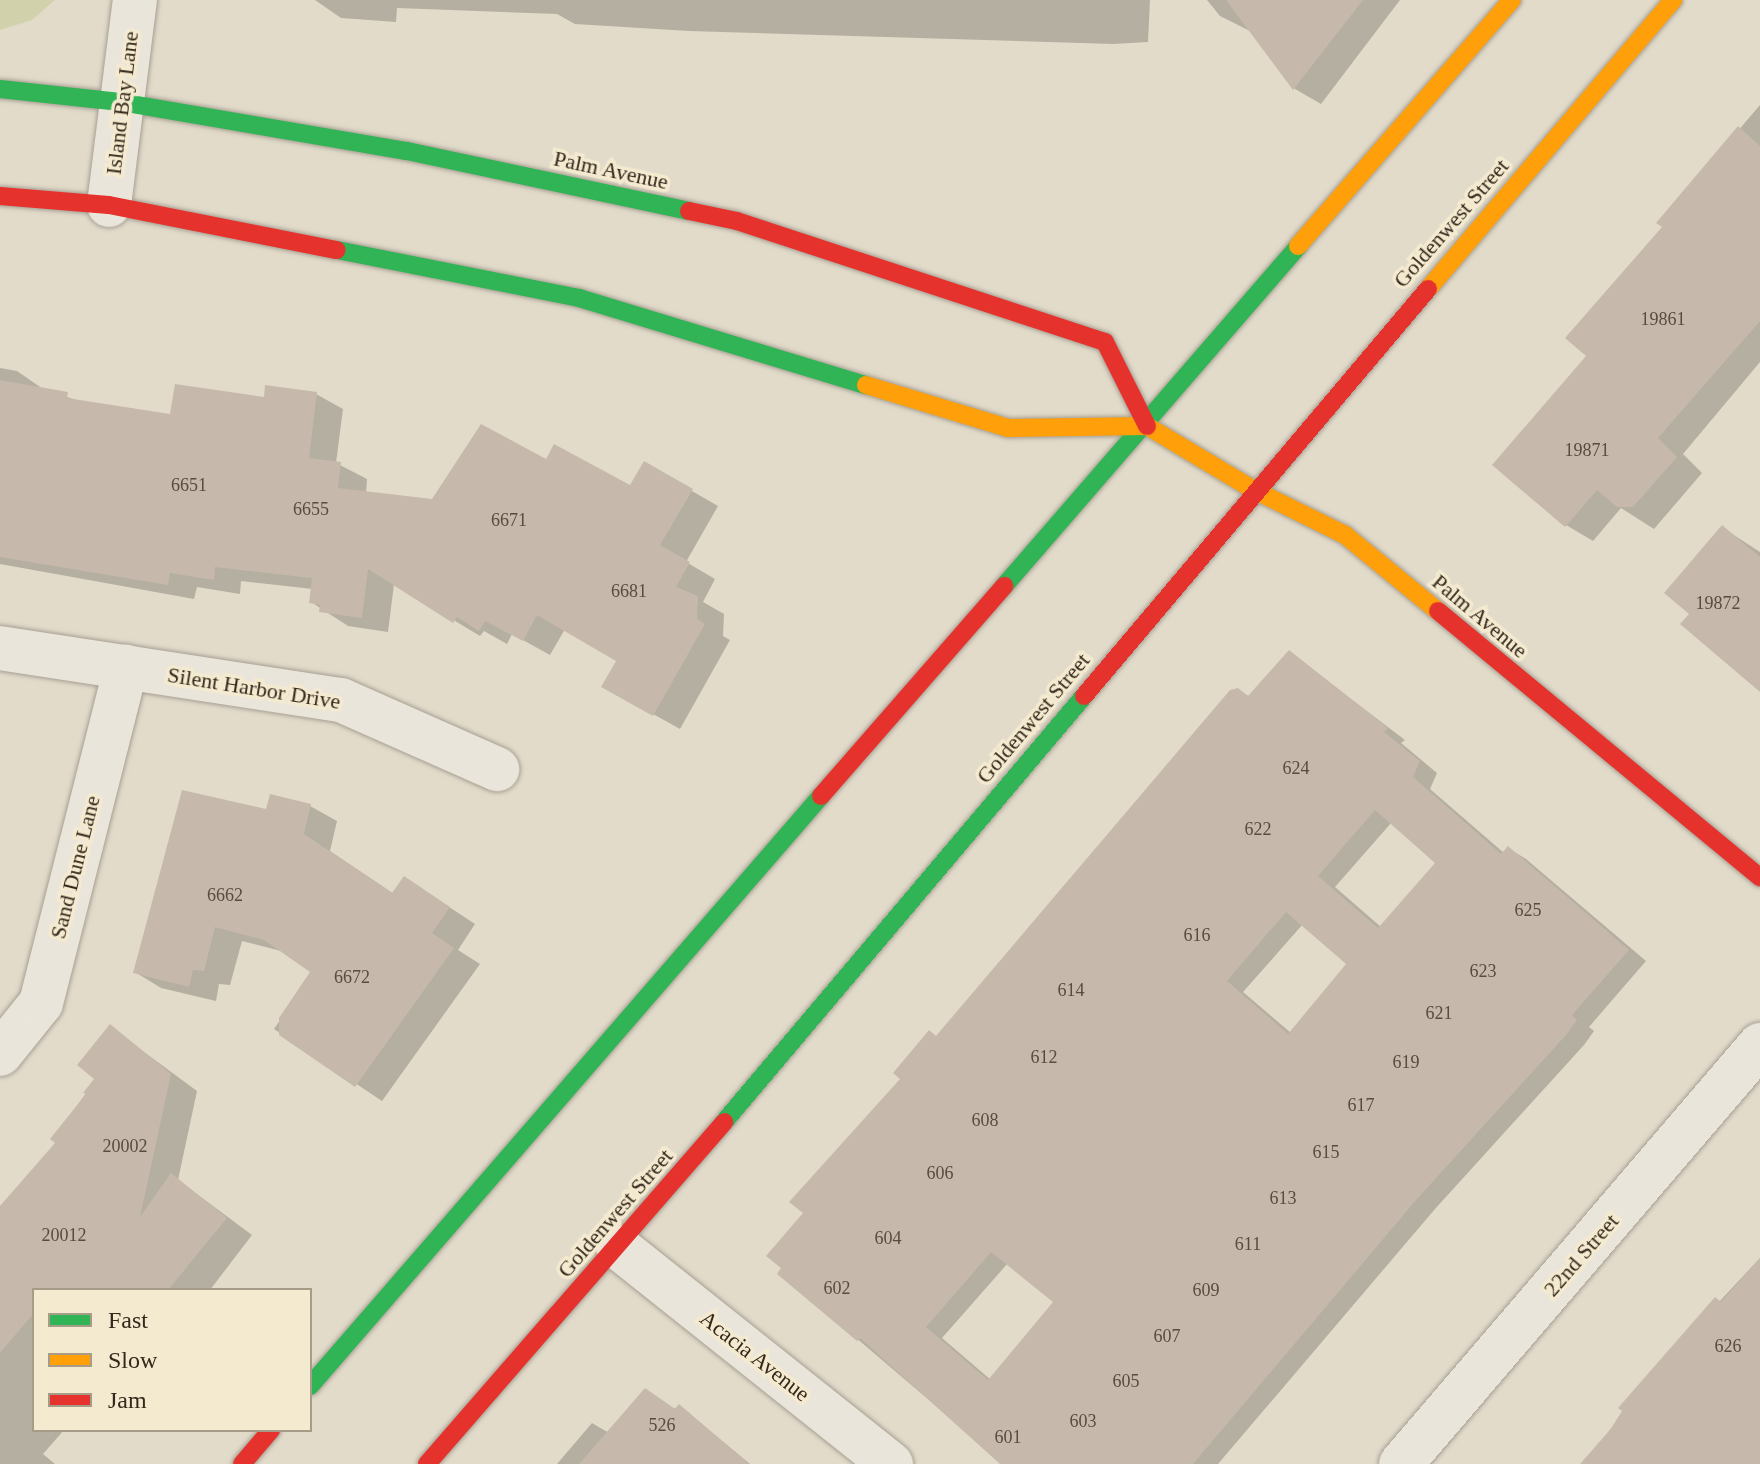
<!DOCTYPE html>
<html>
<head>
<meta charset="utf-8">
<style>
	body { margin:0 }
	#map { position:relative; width:1760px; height:1464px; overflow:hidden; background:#e2dbca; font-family:Georgia,serif }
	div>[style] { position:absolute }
	.green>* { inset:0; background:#d1d2ac }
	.shadow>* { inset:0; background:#0003 }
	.building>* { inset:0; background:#c6b9ab }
	.roads { filter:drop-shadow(0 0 2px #a7a093) drop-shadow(0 0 2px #a7a093) }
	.street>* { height:44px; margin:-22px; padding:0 22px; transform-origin:22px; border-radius:22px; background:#eae5db }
	.fast>* { height:18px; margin:-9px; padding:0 9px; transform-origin:9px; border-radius:9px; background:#30b455 }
	.slow>* { height:18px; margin:-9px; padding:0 9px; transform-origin:9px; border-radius:9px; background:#ff9f0a }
	.jam>* { height:18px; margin:-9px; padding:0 9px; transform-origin:9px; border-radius:9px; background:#e5322d }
	span { translate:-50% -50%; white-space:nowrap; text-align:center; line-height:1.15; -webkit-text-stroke:7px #f4eacf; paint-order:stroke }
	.number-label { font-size:18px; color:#584c40 }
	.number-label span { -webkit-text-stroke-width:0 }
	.street-label { font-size:22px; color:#34281c }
	.legend { position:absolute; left:32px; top:1288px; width:280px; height:144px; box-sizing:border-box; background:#f4eacf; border:2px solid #a79c87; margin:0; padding:10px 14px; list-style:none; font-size:24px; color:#34281c }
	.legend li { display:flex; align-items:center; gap:16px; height:40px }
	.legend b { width:40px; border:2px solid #a79c87 }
</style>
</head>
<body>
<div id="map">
	<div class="green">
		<i style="clip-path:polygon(0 0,55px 0,32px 20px,0 30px)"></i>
	</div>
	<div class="shadow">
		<i style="clip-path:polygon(315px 0,1150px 0,1148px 42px,1113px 44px,689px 31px,575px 24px,557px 14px,397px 8px,396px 22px,341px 18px)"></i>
		<i style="clip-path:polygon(1207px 0,1400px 0,1321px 104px,1295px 89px,1252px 32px,1220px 16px)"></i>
		<i style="clip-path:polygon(1760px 105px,1760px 362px,1683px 454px,1702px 473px,1654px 529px,1621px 508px,1593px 541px,1566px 525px,1589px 356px,1664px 227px,1659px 223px)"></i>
		<i style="clip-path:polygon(0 368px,17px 371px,43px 389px,82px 402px,172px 416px,316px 394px,343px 409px,336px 463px,367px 479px,366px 494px,433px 502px,547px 462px,631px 488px,645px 464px,718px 506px,686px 562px,715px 579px,703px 602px,724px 614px,723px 636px,730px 640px,680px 729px,603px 686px,618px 660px,565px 629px,550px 655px,512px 634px,507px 644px,484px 631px,480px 636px,394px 584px,388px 632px,348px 626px,311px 602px,313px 589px,241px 581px,240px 594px,197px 587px,194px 599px,0 564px)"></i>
		<i style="clip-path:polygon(1723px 528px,1760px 552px,1760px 688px,1692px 614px)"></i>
		<i style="clip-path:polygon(evenodd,1289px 652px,1405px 740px,1401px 743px,1437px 773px,1430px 789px,1504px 853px,1508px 848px,1526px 859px,1646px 961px,1589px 1027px,1594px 1031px,1584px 1045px,1435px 1209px,1218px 1464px,1004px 1464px,780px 1273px,805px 1213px,938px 1038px,1238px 690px,1250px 697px,1289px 652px,1392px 822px,1438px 862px,1381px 927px,1335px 887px,1392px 822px,1289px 652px,1303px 924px,1349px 964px,1291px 1033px,1243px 992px,1303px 924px,1289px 652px,1008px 1263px,1056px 1301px,991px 1380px,942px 1338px,1008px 1263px)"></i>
		<i style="clip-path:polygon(310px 806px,337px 821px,330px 851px,394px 894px,405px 878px,475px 924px,458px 950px,480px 964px,382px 1101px,274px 1029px,313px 972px,285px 952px,242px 941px,230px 985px,219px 984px,216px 1001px,161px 988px,135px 972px,268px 811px)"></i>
		<i style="clip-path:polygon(110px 1027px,197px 1091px,178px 1180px,252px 1235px,210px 1290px,34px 1290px,34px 1430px,64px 1430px,43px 1454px,55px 1464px,0 1464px,0 1209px,58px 1142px,53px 1139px,97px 1078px)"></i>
		<i style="clip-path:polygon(1760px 1258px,1760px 1464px,1581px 1464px,1719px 1302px)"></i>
		<i style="clip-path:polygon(680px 1406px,750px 1464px,557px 1464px,592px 1423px,609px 1433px)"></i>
	</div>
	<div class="building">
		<i style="clip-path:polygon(1226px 0,1363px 0,1293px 90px)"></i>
		<i style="clip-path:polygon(1738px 126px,1760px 146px,1760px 321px,1658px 438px,1677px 457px,1633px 507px,1617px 507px,1597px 490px,1565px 527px,1492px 465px,1586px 356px,1565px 338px,1662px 227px,1656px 223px)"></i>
		<i style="clip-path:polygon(0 380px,68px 392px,67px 398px,170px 414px,175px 384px,264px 397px,265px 385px,317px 392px,309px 458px,341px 462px,338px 488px,432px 499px,481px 424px,546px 459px,554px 444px,630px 485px,644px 461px,693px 489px,660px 545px,690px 562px,676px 587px,698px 596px,697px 619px,705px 624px,653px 716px,601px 687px,616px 661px,537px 615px,523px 641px,485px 621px,479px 631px,457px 617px,453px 623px,368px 569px,362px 618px,319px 612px,320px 605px,309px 603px,312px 578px,215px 567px,214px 580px,170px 573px,168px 585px,0 557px)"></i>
		<i style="clip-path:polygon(1722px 525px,1760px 557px,1760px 692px,1680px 624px,1689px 614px,1664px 593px)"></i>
		<i style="clip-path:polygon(evenodd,1289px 650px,1388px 728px,1384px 732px,1420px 761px,1413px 777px,1501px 854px,1508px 846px,1629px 950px,1572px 1015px,1577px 1020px,1566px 1035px,1417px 1199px,1193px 1464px,1000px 1464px,860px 1338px,857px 1341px,777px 1274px,781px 1268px,766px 1256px,803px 1213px,789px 1202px,900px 1079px,893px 1073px,929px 1030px,936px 1036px,1230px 690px,1238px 688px,1248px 696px,1289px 650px,1375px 810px,1435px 863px,1378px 928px,1318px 876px,1375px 810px,1289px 650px,1286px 912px,1346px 964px,1288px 1034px,1227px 981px,1286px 912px,1289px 650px,991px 1252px,1053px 1302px,988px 1380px,926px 1327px,991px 1252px)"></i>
		<i style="clip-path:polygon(182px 790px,266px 809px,270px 794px,311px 804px,304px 834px,392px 893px,404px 876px,450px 907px,432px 933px,454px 948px,355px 1087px,279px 1035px,279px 1018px,310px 972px,264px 940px,215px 927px,204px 971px,193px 970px,189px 987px,133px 973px)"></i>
		<i style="clip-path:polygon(110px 1024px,171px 1074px,140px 1217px,171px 1173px,227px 1218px,168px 1290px,34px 1290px,34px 1313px,0 1353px,0 1206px,55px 1143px,50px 1139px,86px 1094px,83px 1093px,94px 1079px,77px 1065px)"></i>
		<i style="clip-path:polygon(1760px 1258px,1760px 1464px,1580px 1464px,1610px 1430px,1622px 1411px,1618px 1408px,1715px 1297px,1721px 1302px)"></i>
		<i style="clip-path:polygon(645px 1388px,675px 1409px,679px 1404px,749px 1464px,579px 1464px)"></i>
	</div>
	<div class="roads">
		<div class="street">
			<i style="left:109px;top:205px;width:207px;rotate:-82.8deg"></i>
			<i style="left:0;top:648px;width:345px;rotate:8.7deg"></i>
			<i style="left:341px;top:700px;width:171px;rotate:23.9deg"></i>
			<i style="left:0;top:1054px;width:65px;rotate:-51.2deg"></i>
			<i style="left:41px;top:1003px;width:347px;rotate:-75.8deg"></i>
			<i style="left:618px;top:1247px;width:349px;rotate:38.5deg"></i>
			<i style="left:1401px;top:1464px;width:552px;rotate:-49.41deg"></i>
		</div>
		<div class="fast">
			<i style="left:0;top:89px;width:121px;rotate:6.2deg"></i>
			<i style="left:120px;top:102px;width:291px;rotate:9.7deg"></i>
			<i style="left:407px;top:151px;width:288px;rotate:12deg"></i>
			<i style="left:337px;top:250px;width:247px;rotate:11.2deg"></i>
			<i style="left:579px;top:298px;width:300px;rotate:16.9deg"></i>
			<i style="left:1004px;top:586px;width:449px;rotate:-49.1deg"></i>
			<i style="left:724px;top:1122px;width:558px;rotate:-49.8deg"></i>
			<i style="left:310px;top:1386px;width:781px;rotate:-49.1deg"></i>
		</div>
		<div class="slow">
			<i style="left:1298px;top:246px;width:326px;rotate:-49deg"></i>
			<i style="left:1428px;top:289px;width:379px;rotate:-49.7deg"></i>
			<i style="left:866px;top:385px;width:148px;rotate:16.8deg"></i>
			<i style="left:1008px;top:428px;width:139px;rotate:-0.8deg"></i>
			<i style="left:1147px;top:426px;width:125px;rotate:30.9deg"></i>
			<i style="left:1254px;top:490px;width:102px;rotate:26.3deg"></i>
			<i style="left:1345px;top:535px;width:120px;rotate:39.3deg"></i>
		</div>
		<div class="jam">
			<i style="left:0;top:196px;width:109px;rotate:4.7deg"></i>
			<i style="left:109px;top:205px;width:232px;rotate:11.2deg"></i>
			<i style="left:689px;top:211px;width:49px;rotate:11.8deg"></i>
			<i style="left:737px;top:221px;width:387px;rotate:18.2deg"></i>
			<i style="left:1105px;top:342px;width:94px;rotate:63.4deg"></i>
			<i style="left:1438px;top:611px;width:418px;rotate:39.6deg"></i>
			<i style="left:1084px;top:696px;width:533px;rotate:-49.8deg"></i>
			<i style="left:821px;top:796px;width:279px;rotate:-48.9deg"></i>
			<i style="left:242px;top:1464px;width:45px;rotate:-49.5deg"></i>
			<i style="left:427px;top:1464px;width:453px;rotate:-49deg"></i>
		</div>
	</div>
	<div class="number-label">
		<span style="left:1663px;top:319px">19861</span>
		<span style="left:1587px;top:450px">19871</span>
		<span style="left:189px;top:485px">6651</span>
		<span style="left:311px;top:509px">6655</span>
		<span style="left:509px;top:520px">6671</span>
		<span style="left:629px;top:591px">6681</span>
		<span style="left:1718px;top:603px">19872</span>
		<span style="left:1296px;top:768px">624</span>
		<span style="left:1258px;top:829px">622</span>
		<span style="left:225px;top:895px">6662</span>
		<span style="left:1528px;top:910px">625</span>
		<span style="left:1197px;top:935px">616</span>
		<span style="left:1483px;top:971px">623</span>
		<span style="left:352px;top:977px">6672</span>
		<span style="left:1071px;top:990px">614</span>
		<span style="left:1439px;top:1013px">621</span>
		<span style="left:1044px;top:1057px">612</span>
		<span style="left:1406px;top:1062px">619</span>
		<span style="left:1361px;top:1105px">617</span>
		<span style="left:985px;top:1120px">608</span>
		<span style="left:125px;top:1146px">20002</span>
		<span style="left:1326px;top:1152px">615</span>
		<span style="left:940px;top:1173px">606</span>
		<span style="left:1283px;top:1198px">613</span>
		<span style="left:64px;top:1235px">20012</span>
		<span style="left:888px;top:1238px">604</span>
		<span style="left:1248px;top:1244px">611</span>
		<span style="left:837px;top:1288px">602</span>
		<span style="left:1206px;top:1290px">609</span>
		<span style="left:1167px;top:1336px">607</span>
		<span style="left:1728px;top:1346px">626</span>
		<span style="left:1126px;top:1381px">605</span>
		<span style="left:1083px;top:1421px">603</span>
		<span style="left:662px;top:1425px">526</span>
		<span style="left:1008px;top:1437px">601</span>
	</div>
	<div class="street-label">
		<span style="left:122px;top:103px;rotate:-83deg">Island Bay Lane</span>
		<span style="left:611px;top:170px;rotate:12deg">Palm Avenue</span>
		<span style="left:1451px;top:223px;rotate:-49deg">Goldenwest Street</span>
		<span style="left:1480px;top:616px;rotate:40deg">Palm Avenue</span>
		<span style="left:254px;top:688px;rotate:9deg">Silent Harbor Drive</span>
		<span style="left:1033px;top:718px;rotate:-50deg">Goldenwest Street</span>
		<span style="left:75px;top:867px;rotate:-76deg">Sand Dune Lane</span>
		<span style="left:615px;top:1213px;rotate:-49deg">Goldenwest Street</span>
		<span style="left:1581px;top:1255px;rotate:-49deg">22nd Street</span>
		<span style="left:755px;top:1356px;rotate:38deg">Acacia Avenue</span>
	</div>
	<ul class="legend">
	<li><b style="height:10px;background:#30b455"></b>Fast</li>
	<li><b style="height:10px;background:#ff9f0a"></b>Slow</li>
	<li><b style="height:10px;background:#e5322d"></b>Jam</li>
	</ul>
</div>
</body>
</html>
